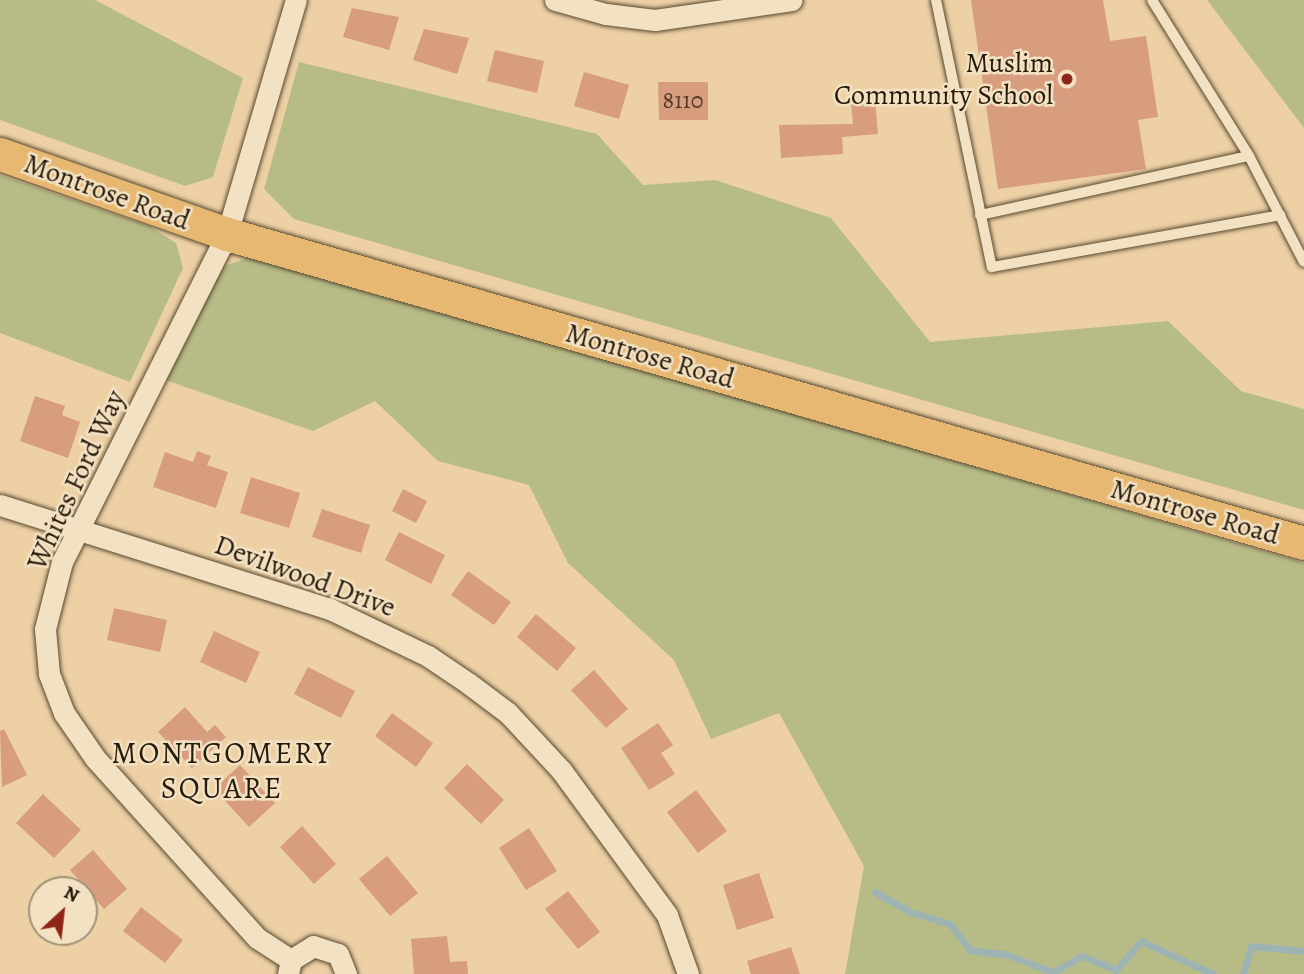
<!DOCTYPE html>
<html>
<head>
<meta charset="utf-8">
<style>
	body { margin:0 }
	#map { position:relative; width:1304px; height:974px; overflow:hidden; background:#edd1a5; font-family:Alegreya,serif }
	div>[style] { position:absolute }
	.green>* { inset:0; background:#b7bc87 }
	.stream>* { height:7px; margin:-3.5px; padding:0 3.5px; transform-origin:3.5px; border-radius:3.5px; background:#9eb4b3 }
	.building>* { inset:0; background:#d89c7e }
	.roads { filter:drop-shadow(0 0 2px #584830) drop-shadow(0 0 2px #584830) }
	.lane>* { height:10px; margin:-5px; padding:0 5px; transform-origin:5px; border-radius:5px; background:#f3e1c4 }
	.street>* { height:21px; margin:-10.5px; padding:0 10.5px; transform-origin:10.5px; border-radius:10.5px; background:#f3e1c4 }
	.primary>* { height:33px; margin:-16.5px; padding:0 16.5px; transform-origin:16.5px; border-radius:16.5px; background:#e6b872 }
	.dots>* { width:19px; height:19px; translate:-50% -50%; box-sizing:border-box; border:4px solid #f3e1c4; border-radius:50% }
	span { translate:-50% -50%; white-space:nowrap; text-align:center; line-height:1.15; -webkit-text-stroke:5px #f3e1c4; paint-order:stroke }
	.number-label { font-size:24px; color:#533b26 }
	.number-label span { -webkit-text-stroke-width:0 }
	.poi-label { font-size:28px; color:#271b09 }
	.right { translate:-100% -50%; text-align:right }
	.street-label { font-size:28px; color:#271b09 }
	.neighbourhood-label { font-size:30px; color:#271b09; letter-spacing:2px }
	.north { position:absolute; left:28px; top:876px; width:70px; height:70px; box-sizing:border-box; background:#f3e1c4; border:2px solid #a19279; border-radius:50%; rotate:27deg; font-size:19px; font-weight:700; line-height:28px; text-align:center; color:#271b09 }
	.north::after { content:''; display:block; margin:auto; width:24px; height:32px; background:#8f2418; clip-path:polygon(50% 0,100% 100%,50% 72%,0 100%) }
</style>
</head>
<body>
<div id="map">
	<div class="green">
		<i style="clip-path:polygon(0 0,95px 0,243px 78px,213px 177px,185px 186px,0 120px)"></i>
		<i style="clip-path:polygon(1207px 0,1304px 0,1304px 128px)"></i>
		<i style="clip-path:polygon(299px 62px,597px 134px,643px 185px,715px 180px,831px 218px,930px 342px,1168px 321px,1241px 391px,1304px 409px,1304px 510px,294px 219px,264px 189px)"></i>
		<i style="clip-path:polygon(0 175px,151px 227px,176px 243px,183px 268px,130px 382px,0 333px)"></i>
		<i style="clip-path:polygon(254px 256px,1304px 563px,1304px 974px,845px 974px,864px 866px,779px 713px,711px 739px,674px 660px,568px 563px,529px 485px,438px 461px,375px 401px,313px 431px,165px 380px,224px 266px)"></i>
	</div>
	<div class="stream">
		<i style="left:875px;top:892px;width:40px;rotate:29.7deg"></i>
		<i style="left:910px;top:912px;width:42px;rotate:16.7deg"></i>
		<i style="left:950px;top:924px;width:33px;rotate:52deg"></i>
		<i style="left:970px;top:950px;width:35px;rotate:7deg"></i>
		<i style="left:1005px;top:954px;width:51px;rotate:20.6deg"></i>
		<i style="left:1053px;top:972px;width:33px;rotate:-29deg"></i>
		<i style="left:1082px;top:956px;width:37px;rotate:22deg"></i>
		<i style="left:1116px;top:970px;width:38px;rotate:-49deg"></i>
		<i style="left:1141px;top:941px;width:79px;rotate:24.6deg"></i>
		<i style="left:1243px;top:974px;width:29px;rotate:-74deg"></i>
		<i style="left:1251px;top:946px;width:53px;rotate:5.4deg"></i>
	</div>
	<div class="building">
		<i style="clip-path:polygon(971px 0,1103px 0,1110px 41px,1146px 36px,1158px 117px,1138px 120px,1146px 169px,998px 189px)"></i>
		<i style="clip-path:polygon(352px 8px,399px 17px,389px 50px,343px 37px)"></i>
		<i style="clip-path:polygon(424px 29px,469px 38px,457px 74px,413px 60px)"></i>
		<i style="clip-path:polygon(495px 50px,544px 61px,537px 93px,487px 81px)"></i>
		<i style="clip-path:polygon(584px 72px,629px 85px,619px 119px,574px 106px)"></i>
		<i style="clip-path:polygon(658px 82px,708px 82px,708px 120px,659px 120px)"></i>
		<i style="clip-path:polygon(875px 100px,878px 134px,842px 137px,843px 154px,781px 158px,779px 125px,853px 124px,851px 102px)"></i>
		<i style="clip-path:polygon(35px 396px,65px 406px,62px 415px,80px 422px,68px 458px,20px 441px)"></i>
		<i style="clip-path:polygon(197px 451px,211px 456px,207px 465px,228px 472px,216px 508px,153px 487px,165px 452px,193px 462px)"></i>
		<i style="clip-path:polygon(251px 477px,300px 493px,289px 528px,240px 513px)"></i>
		<i style="clip-path:polygon(403px 489px,427px 501px,416px 523px,392px 511px)"></i>
		<i style="clip-path:polygon(322px 509px,370px 525px,361px 553px,312px 537px)"></i>
		<i style="clip-path:polygon(399px 532px,445px 555px,431px 584px,385px 560px)"></i>
		<i style="clip-path:polygon(468px 571px,511px 602px,494px 625px,451px 595px)"></i>
		<i style="clip-path:polygon(114px 608px,167px 620px,160px 652px,107px 640px)"></i>
		<i style="clip-path:polygon(536px 614px,576px 648px,557px 671px,517px 637px)"></i>
		<i style="clip-path:polygon(214px 631px,260px 652px,246px 683px,200px 662px)"></i>
		<i style="clip-path:polygon(308px 667px,355px 691px,341px 718px,294px 694px)"></i>
		<i style="clip-path:polygon(594px 670px,628px 709px,606px 728px,571px 690px)"></i>
		<i style="clip-path:polygon(185px 707px,207px 732px,215px 725px,226px 737px,192px 768px,158px 732px)"></i>
		<i style="clip-path:polygon(392px 713px,433px 743px,416px 767px,375px 736px)"></i>
		<i style="clip-path:polygon(658px 723px,673px 745px,661px 753px,675px 774px,649px 790px,621px 748px)"></i>
		<i style="clip-path:polygon(4px 729px,27px 775px,2px 787px,0 731px)"></i>
		<i style="clip-path:polygon(467px 764px,504px 800px,481px 824px,444px 788px)"></i>
		<i style="clip-path:polygon(240px 765px,275px 803px,249px 827px,214px 789px)"></i>
		<i style="clip-path:polygon(696px 790px,727px 831px,698px 853px,667px 812px)"></i>
		<i style="clip-path:polygon(43px 794px,81px 830px,54px 858px,16px 823px)"></i>
		<i style="clip-path:polygon(302px 826px,336px 864px,314px 884px,280px 847px)"></i>
		<i style="clip-path:polygon(529px 828px,557px 871px,526px 890px,499px 848px)"></i>
		<i style="clip-path:polygon(93px 850px,127px 889px,104px 909px,70px 870px)"></i>
		<i style="clip-path:polygon(387px 856px,418px 893px,390px 916px,359px 879px)"></i>
		<i style="clip-path:polygon(759px 873px,774px 918px,737px 930px,723px 885px)"></i>
		<i style="clip-path:polygon(568px 891px,600px 932px,578px 949px,545px 909px)"></i>
		<i style="clip-path:polygon(141px 907px,183px 940px,165px 963px,123px 931px)"></i>
		<i style="clip-path:polygon(447px 936px,450px 962px,467px 961px,468px 974px,414px 974px,411px 939px)"></i>
		<i style="clip-path:polygon(791px 947px,800px 974px,751px 974px,747px 961px)"></i>
	</div>
	<div class="roads">
		<div class="lane">
			<i style="left:936px;top:0;width:273px;rotate:78.2deg"></i>
			<i style="left:992px;top:267px;width:293px;rotate:-10.2deg"></i>
			<i style="left:1152px;top:0;width:184px;rotate:58.1deg"></i>
			<i style="left:1249px;top:156px;width:119px;rotate:62.6deg"></i>
			<i style="left:980px;top:215px;width:275px;rotate:-12.4deg"></i>
		</div>
		<div class="street">
			<i style="left:555px;top:0;width:53px;rotate:15.4deg"></i>
			<i style="left:606px;top:14px;width:49px;rotate:7deg"></i>
			<i style="left:655px;top:20px;width:138px;rotate:-8.3deg"></i>
			<i style="left:0;top:505px;width:346px;rotate:17.5deg"></i>
			<i style="left:330px;top:609px;width:109px;rotate:25.6deg"></i>
			<i style="left:428px;top:656px;width:48px;rotate:34deg"></i>
			<i style="left:468px;top:683px;width:50px;rotate:36.9deg"></i>
			<i style="left:508px;top:713px;width:78px;rotate:47.1deg"></i>
			<i style="left:561px;top:770px;width:180px;rotate:53.8deg"></i>
			<i style="left:667px;top:915px;width:63px;rotate:70.4deg"></i>
			<i style="left:291px;top:960px;width:40px;rotate:-147.1deg"></i>
			<i style="left:257px;top:938px;width:242px;rotate:-132deg"></i>
			<i style="left:95px;top:758px;width:55px;rotate:-124.6deg"></i>
			<i style="left:64px;top:713px;width:42px;rotate:-111deg"></i>
			<i style="left:49px;top:674px;width:45px;rotate:-95.1deg"></i>
			<i style="left:45px;top:629px;width:69px;rotate:-75.8deg"></i>
			<i style="left:62px;top:562px;width:367px;rotate:-63.3deg"></i>
			<i style="left:227px;top:234px;width:244px;rotate:-73.6deg"></i>
			<i style="left:288px;top:974px;width:14px;rotate:-78deg"></i>
			<i style="left:291px;top:960px;width:26px;rotate:-32deg"></i>
			<i style="left:313px;top:946px;width:26px;rotate:18deg"></i>
			<i style="left:338px;top:954px;width:22px;rotate:68deg"></i>
		</div>
		<div class="primary">
			<i style="left:0;top:154px;width:241px;rotate:19.4deg"></i>
			<i style="left:227px;top:234px;width:1120px;rotate:16.01deg"></i>
		</div>
	</div>
	<div class="dots">
		<i style="left:1067px;top:79px;background:#8f2418"></i>
	</div>
	<div class="number-label">
		<span style="left:683px;top:101px">8110</span>
	</div>
	<div class="poi-label">
		<span class="right" style="left:1053px;top:79px">Muslim<br>Community School</span>
	</div>
	<div class="street-label">
		<span style="left:107px;top:192px;rotate:20deg">Montrose Road</span>
		<span style="left:650px;top:356px;rotate:16deg">Montrose Road</span>
		<span style="left:76px;top:480px;rotate:-65deg">Whites Ford Way</span>
		<span style="left:1195px;top:512px;rotate:16deg">Montrose Road</span>
		<span style="left:305px;top:576px;rotate:20deg">Devilwood Drive</span>
	</div>
	<div class="neighbourhood-label">
		<span style="left:222px;top:770px">MONTGOMERY<br>SQUARE</span>
	</div>
	<div class="north">N</div>
</div>
</body>
</html>
